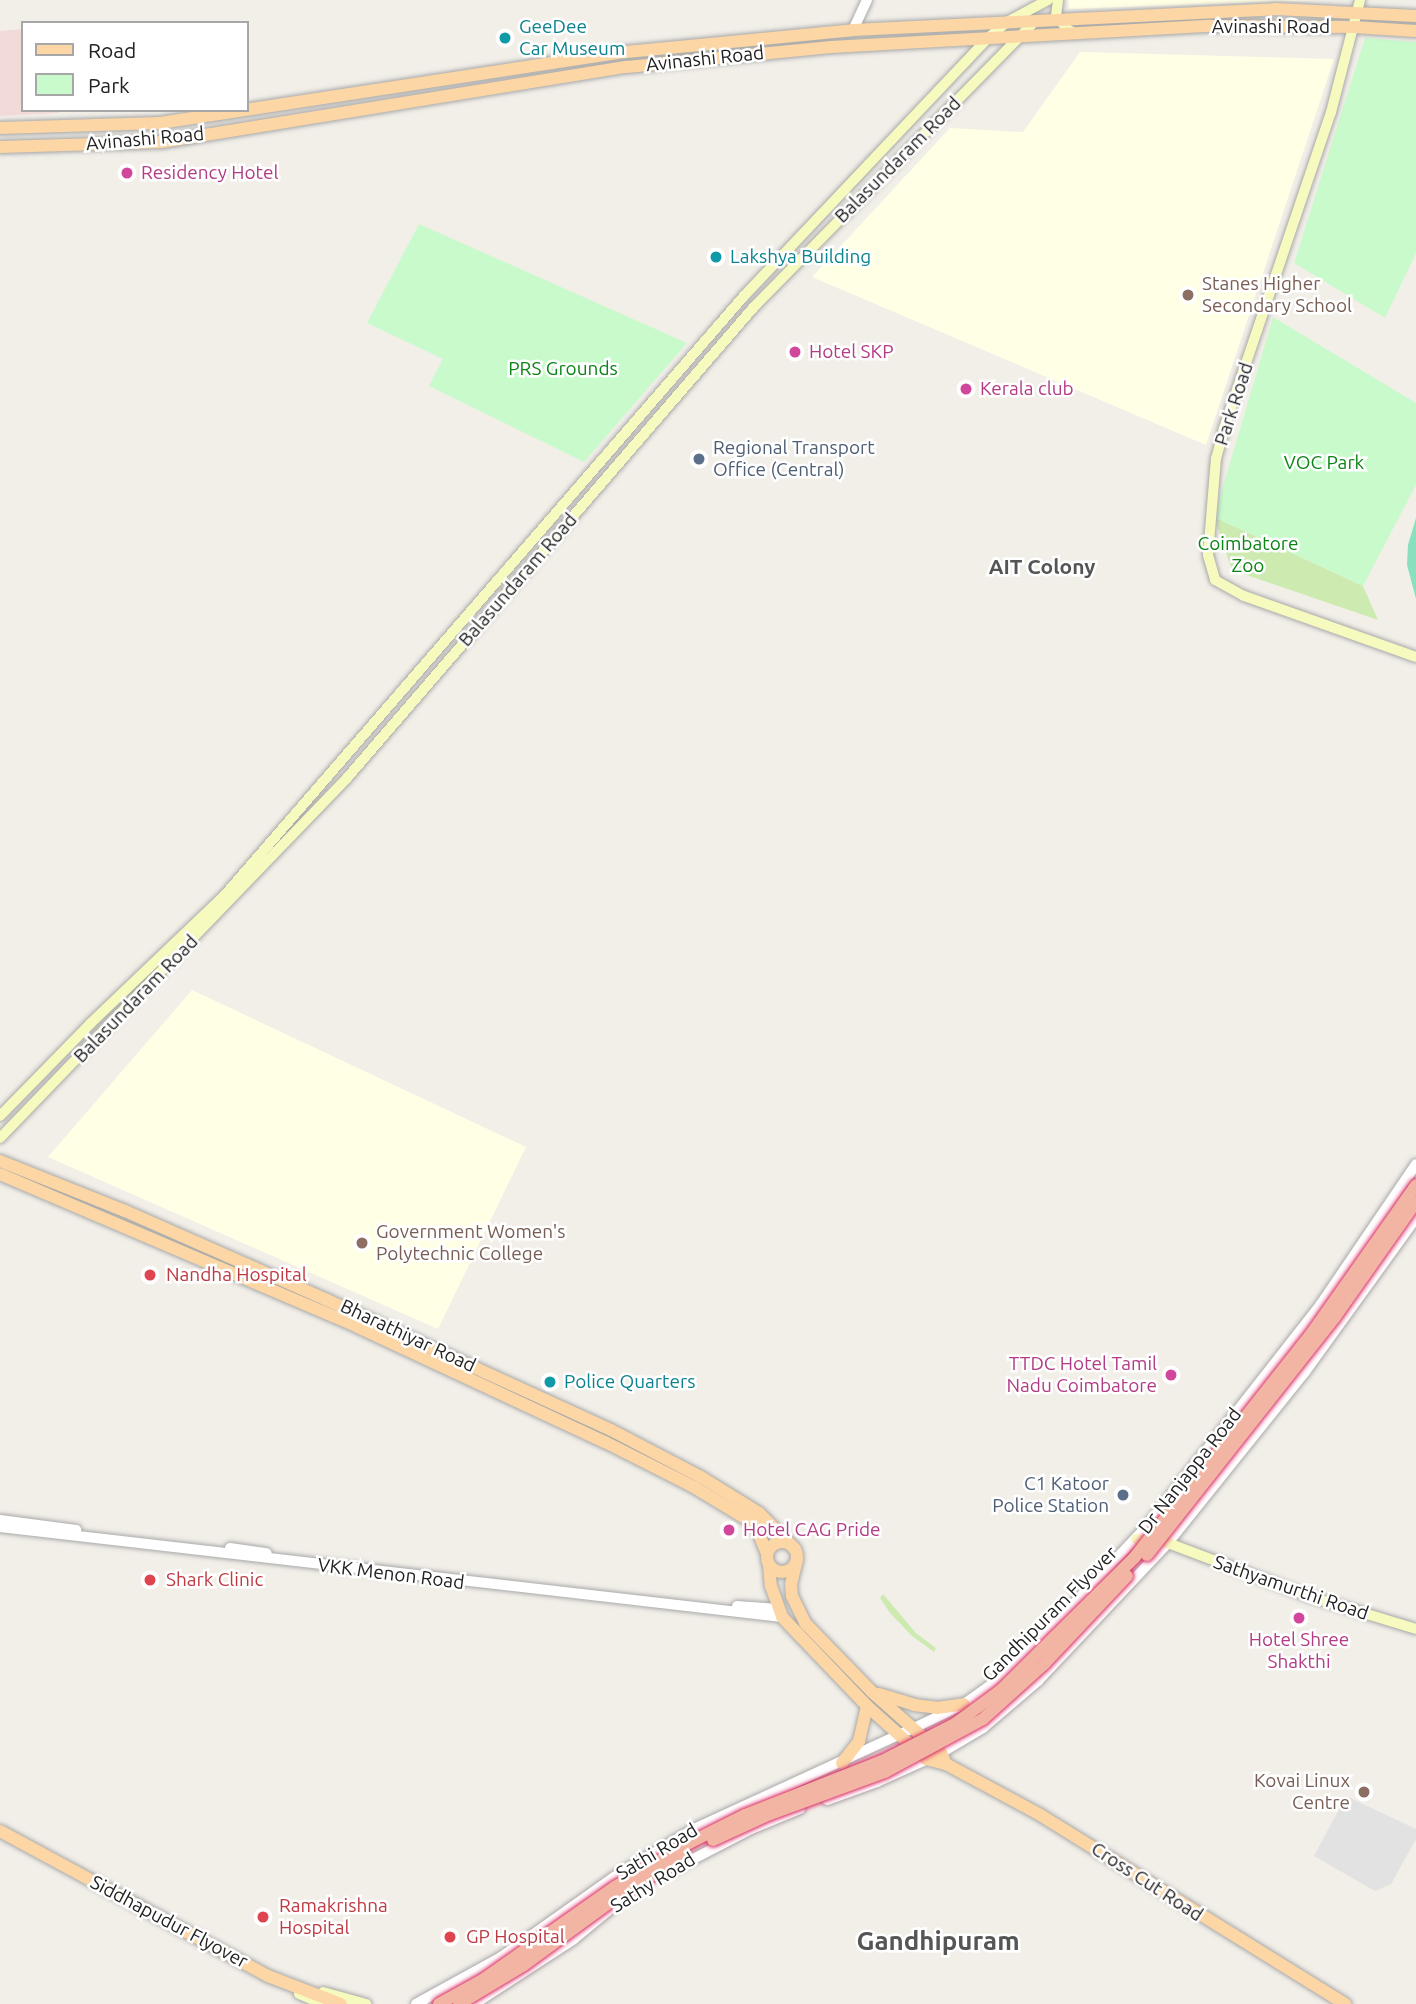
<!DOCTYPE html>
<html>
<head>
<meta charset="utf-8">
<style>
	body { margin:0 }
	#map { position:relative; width:1416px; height:2004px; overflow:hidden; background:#f2efe9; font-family:Ubuntu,sans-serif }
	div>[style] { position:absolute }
	.commercial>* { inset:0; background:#f2dad9 }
	.education>* { inset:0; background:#ffffe5 }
	.grass>* { inset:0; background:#cdebb0 }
	.park>* { inset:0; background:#c8facc }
	.pitch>* { inset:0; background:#88e0be }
	.parking>* { inset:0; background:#e2e2e2 }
	.roads { filter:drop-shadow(0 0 2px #a9a9a9) drop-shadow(0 0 2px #a9a9a9) }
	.tertiary>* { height:10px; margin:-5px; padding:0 5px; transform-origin:5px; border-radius:5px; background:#fff }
	.secondary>* { height:10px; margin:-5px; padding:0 5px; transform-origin:5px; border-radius:5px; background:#f7fabf }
	.primary>* { height:12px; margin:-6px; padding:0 6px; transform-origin:6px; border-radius:6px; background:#fcd6a4 }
	.primary>.ring { margin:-6px; padding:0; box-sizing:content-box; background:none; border:12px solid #fcd6a4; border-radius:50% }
	.bridges { filter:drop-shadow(0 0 2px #dc2a67) drop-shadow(0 0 2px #dc2a67) }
	.trunk-bridge>* { height:12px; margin:-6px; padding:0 6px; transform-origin:6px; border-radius:6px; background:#f2b4a3 }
	.dots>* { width:19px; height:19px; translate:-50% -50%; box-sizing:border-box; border:4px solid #fff; border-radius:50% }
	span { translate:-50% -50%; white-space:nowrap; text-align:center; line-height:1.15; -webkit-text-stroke:5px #fff; paint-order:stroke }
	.culture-label { font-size:19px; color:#0d838f }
	.left { translate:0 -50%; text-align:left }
	.street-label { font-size:19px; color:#222 }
	.hotel-label { font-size:19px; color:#b23c85 }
	.right { translate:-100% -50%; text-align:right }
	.education-label { font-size:19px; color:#785e54 }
	.park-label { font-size:19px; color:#0c8416 }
	.service-label { font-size:19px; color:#4e5e75 }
	.health-label { font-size:19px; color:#be3a42 }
	.neighbourhood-label { font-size:21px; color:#555; font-weight:700 }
	.district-label { font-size:26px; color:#555; font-weight:700 }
	.legend { position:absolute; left:21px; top:21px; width:228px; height:91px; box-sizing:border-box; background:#fff; border:2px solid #a7a7a7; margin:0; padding:9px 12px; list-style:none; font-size:21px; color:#222 }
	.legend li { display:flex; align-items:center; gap:14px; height:35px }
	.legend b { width:35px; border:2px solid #a7a7a7 }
</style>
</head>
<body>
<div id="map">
	<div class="commercial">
		<i style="clip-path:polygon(23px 29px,23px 110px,59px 110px,59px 113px,0 116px,0 31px)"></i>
	</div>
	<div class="education">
		<i style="clip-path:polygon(1068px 0,1322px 0,1069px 9px)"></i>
		<i style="clip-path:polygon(1080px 52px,1334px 59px,1206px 445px,812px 277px,950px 128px,1023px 132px)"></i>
		<i style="clip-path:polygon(192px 990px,526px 1147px,438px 1329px,48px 1157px)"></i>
	</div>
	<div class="grass">
		<i style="clip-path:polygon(1214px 517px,1363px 586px,1378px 620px,1232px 570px)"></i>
		<i style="clip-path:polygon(883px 1594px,916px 1633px,936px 1648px,934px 1652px,912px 1636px,890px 1613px,880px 1598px)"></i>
	</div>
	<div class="park">
		<i style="clip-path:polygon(1365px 38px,1416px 42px,1416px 253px,1385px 318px,1294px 263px)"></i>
		<i style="clip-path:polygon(419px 224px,687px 343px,584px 462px,429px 386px,443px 359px,367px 323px)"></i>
		<i style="clip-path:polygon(1273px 317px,1416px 403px,1416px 485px,1363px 586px,1214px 517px)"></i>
	</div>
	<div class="pitch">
		<i style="clip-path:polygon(1416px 518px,1416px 599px,1407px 565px,1408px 545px)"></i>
	</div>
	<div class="parking">
		<i style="clip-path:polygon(1346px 1796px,1416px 1829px,1416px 1839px,1391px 1884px,1375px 1891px,1314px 1856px)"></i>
	</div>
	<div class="roads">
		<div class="tertiary">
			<i style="left:853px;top:30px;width:33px;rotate:-65deg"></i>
			<i style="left:0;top:1520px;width:77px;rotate:7.5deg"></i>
			<i style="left:0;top:1527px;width:787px;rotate:6.57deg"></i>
			<i style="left:230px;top:1548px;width:37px;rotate:8deg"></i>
			<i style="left:737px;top:1606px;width:41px;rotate:4.2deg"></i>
			<i style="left:827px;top:1800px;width:53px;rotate:-19.8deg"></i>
			<i style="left:877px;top:1782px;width:70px;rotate:-24.4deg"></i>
			<i style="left:941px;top:1753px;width:49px;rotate:-30.8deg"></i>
			<i style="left:983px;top:1728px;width:72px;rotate:-40.5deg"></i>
			<i style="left:1038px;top:1681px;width:190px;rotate:-46.7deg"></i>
			<i style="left:1168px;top:1543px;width:219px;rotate:-51.3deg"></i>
			<i style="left:1305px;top:1372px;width:190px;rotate:-54.2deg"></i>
			<i style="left:668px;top:1872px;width:93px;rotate:-27.4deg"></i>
			<i style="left:751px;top:1829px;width:53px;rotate:-22.2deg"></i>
			<i style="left:416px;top:2004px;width:97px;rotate:-28.9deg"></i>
			<i style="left:501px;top:1957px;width:138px;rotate:-35.3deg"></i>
			<i style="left:614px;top:1877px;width:93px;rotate:-31deg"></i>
			<i style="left:694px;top:1829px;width:242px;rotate:-24.7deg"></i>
			<i style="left:914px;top:1728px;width:55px;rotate:-25.6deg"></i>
			<i style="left:964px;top:1704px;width:55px;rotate:-35.4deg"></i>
			<i style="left:1009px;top:1672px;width:201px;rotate:-46.6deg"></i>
			<i style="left:1147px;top:1526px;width:282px;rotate:-51.9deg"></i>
			<i style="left:1321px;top:1304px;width:169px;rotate:-55.8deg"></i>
			<i style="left:474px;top:2004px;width:119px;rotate:-33deg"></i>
			<i style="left:574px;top:1939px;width:52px;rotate:-39.5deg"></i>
		</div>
		<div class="secondary">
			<i style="left:1058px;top:0;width:16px;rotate:97deg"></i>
			<i style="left:1056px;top:16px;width:18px;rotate:49deg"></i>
			<i style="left:1068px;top:30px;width:11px;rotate:22deg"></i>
			<i style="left:1360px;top:0;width:116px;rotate:104.5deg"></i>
			<i style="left:1331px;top:112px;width:335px;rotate:108.7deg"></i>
			<i style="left:1224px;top:429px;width:30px;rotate:105deg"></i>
			<i style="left:1216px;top:458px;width:97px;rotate:94.7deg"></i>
			<i style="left:1208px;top:555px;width:26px;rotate:74deg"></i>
			<i style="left:1215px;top:580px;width:33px;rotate:29deg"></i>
			<i style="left:1244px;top:596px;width:182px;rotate:19.5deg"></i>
			<i style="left:0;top:1116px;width:130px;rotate:-45.6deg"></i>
			<i style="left:91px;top:1023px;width:184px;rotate:-43.7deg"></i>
			<i style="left:224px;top:896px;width:794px;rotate:-49.09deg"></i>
			<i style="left:744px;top:296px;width:355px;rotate:-46.6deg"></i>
			<i style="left:988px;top:38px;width:25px;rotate:-40deg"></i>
			<i style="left:1007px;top:22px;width:47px;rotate:-28.2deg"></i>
			<i style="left:0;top:1138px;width:500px;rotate:-46.05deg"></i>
			<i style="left:347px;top:778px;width:621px;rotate:-49.18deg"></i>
			<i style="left:753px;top:308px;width:402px;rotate:-45.5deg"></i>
			<i style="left:1136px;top:1539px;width:32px;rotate:7deg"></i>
			<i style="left:1168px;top:1543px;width:153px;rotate:20.7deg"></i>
			<i style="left:1311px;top:1597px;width:110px;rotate:16.9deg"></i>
			<i style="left:323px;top:1992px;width:45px;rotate:15.6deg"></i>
			<i style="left:299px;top:1994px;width:25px;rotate:23deg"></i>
		</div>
		<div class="primary">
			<i style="left:0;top:128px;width:160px;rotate:-1.8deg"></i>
			<i style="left:160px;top:123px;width:461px;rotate:-8.7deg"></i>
			<i style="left:616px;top:53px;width:238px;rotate:-5.5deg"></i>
			<i style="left:853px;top:30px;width:423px;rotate:-2.8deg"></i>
			<i style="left:1275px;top:9px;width:141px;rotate:2.8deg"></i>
			<i style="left:0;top:147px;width:162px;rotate:-1.8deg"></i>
			<i style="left:162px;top:142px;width:471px;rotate:-9.2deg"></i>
			<i style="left:627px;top:67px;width:205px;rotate:-5.6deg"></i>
			<i style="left:831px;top:47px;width:379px;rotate:-3.2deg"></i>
			<i style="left:1209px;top:26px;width:144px;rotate:0.4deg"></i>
			<i style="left:1353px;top:27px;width:63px;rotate:3.6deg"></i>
			<i style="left:0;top:1161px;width:135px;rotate:21.8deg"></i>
			<i style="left:125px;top:1211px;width:221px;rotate:23.8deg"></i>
			<i style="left:327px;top:1300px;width:312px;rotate:24.6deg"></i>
			<i style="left:611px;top:1430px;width:102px;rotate:27.6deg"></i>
			<i style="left:701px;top:1477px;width:68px;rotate:31.8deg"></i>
			<i style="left:759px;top:1513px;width:51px;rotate:45deg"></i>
			<i style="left:0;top:1174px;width:389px;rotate:23.1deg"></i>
			<i style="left:358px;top:1327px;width:272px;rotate:25deg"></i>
			<i style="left:605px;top:1442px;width:100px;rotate:26.8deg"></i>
			<i style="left:694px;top:1487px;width:71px;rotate:31.2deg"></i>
			<i style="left:755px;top:1524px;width:32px;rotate:68deg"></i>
			<i class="ring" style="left:767px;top:1542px;width:18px;height:18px"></i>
			<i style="left:797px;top:1560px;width:25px;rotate:104deg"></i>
			<i style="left:791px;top:1584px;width:12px;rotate:85deg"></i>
			<i style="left:792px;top:1596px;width:30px;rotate:64deg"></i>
			<i style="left:805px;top:1623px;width:96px;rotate:45.8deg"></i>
			<i style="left:872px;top:1692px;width:92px;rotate:41.5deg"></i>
			<i style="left:941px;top:1753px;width:12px;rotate:66deg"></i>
			<i style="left:769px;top:1565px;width:21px;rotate:85deg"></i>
			<i style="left:771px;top:1586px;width:33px;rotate:70deg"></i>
			<i style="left:782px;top:1617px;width:123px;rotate:46.3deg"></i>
			<i style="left:867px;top:1706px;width:79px;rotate:41.9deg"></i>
			<i style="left:926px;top:1759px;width:21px;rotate:14deg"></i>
			<i style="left:946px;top:1764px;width:109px;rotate:28.4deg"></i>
			<i style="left:1042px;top:1816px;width:357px;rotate:31.8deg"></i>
			<i style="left:879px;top:1694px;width:37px;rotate:17deg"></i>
			<i style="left:914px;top:1705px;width:23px;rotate:7deg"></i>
			<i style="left:937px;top:1708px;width:27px;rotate:-8deg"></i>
			<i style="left:842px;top:1763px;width:28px;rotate:-52deg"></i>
			<i style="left:859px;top:1741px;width:36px;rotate:-77deg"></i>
			<i style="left:0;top:1831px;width:305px;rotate:28.4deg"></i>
			<i style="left:268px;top:1976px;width:78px;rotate:21deg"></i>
		</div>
	</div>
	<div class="bridges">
		<div class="trunk-bridge">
			<i style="left:1147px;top:1555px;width:303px;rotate:-51.7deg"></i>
			<i style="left:1335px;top:1317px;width:141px;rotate:-54.8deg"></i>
			<i style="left:713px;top:1840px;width:63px;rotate:-24.5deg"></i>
			<i style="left:770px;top:1814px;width:122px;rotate:-20.1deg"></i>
			<i style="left:885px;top:1772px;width:111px;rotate:-28.4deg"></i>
			<i style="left:983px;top:1719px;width:82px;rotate:-42deg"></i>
			<i style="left:1044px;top:1664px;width:121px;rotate:-46.7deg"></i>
			<i style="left:439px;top:2004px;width:51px;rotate:-29.1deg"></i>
			<i style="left:484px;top:1979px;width:160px;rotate:-35.1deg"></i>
			<i style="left:615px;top:1887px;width:88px;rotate:-30.6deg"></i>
			<i style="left:691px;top:1842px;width:60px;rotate:-26.6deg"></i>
			<i style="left:745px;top:1815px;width:147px;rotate:-21.5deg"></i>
			<i style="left:882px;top:1761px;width:82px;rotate:-26.9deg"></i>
			<i style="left:955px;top:1724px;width:57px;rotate:-36.5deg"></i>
			<i style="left:1001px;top:1690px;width:187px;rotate:-44.8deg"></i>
			<i style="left:1134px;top:1558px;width:285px;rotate:-51.7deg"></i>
			<i style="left:1311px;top:1334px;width:182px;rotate:-54.8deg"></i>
			<i style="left:459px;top:2004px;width:76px;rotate:-31deg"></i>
			<i style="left:524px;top:1965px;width:120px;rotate:-36.2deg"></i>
			<i style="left:621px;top:1894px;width:71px;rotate:-31.2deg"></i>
		</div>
	</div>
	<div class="dots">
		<i style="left:505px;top:38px;background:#0f9aa8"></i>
		<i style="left:127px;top:173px;background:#d1479c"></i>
		<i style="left:716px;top:257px;background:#0f9aa8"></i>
		<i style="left:1188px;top:295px;background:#8d6e63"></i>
		<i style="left:795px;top:352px;background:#d1479c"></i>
		<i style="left:966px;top:389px;background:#d1479c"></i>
		<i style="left:699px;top:459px;background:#5c6f8a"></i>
		<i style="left:362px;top:1243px;background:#8d6e63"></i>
		<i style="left:150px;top:1275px;background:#e0444e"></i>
		<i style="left:1171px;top:1375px;background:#d1479c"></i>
		<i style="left:550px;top:1382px;background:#0f9aa8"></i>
		<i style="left:1123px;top:1495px;background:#5c6f8a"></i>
		<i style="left:729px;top:1530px;background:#d1479c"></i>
		<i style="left:150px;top:1580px;background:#e0444e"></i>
		<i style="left:1299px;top:1618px;background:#d1479c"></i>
		<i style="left:1364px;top:1792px;background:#8d6e63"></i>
		<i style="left:263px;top:1917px;background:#e0444e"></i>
		<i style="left:450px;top:1937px;background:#e0444e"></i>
	</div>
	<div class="culture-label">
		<span class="left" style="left:519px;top:38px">GeeDee<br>Car Museum</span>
		<span class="left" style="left:730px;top:257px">Lakshya Building</span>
		<span class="left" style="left:564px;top:1382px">Police Quarters</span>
	</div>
	<div class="street-label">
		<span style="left:1271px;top:27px">Avinashi Road</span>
		<span style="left:705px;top:59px;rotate:-6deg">Avinashi Road</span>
		<span style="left:145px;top:139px;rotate:-5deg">Avinashi Road</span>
		<span style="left:898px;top:160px;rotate:-45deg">Balasundaram Road</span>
		<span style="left:1234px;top:404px;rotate:-72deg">Park Road</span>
		<span style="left:518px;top:580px;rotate:-49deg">Balasundaram Road</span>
		<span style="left:136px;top:999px;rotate:-46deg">Balasundaram Road</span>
		<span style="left:408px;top:1336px;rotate:25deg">Bharathiyar Road</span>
		<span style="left:1190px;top:1471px;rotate:-52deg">Dr Nanjappa Road</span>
		<span style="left:391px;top:1574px;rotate:7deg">VKK Menon Road</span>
		<span style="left:1291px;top:1588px;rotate:19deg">Sathyamurthi Road</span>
		<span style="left:1050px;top:1614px;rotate:-45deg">Gandhipuram Flyover</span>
		<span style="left:657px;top:1852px;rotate:-31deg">Sathi Road</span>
		<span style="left:1147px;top:1882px;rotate:33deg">Cross Cut Road</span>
		<span style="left:653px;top:1883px;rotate:-32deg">Sathy Road</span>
		<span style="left:169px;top:1922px;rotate:28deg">Siddhapudur Flyover</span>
	</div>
	<div class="hotel-label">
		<span class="left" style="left:141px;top:173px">Residency Hotel</span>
		<span class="left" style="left:809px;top:352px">Hotel SKP</span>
		<span class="left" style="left:980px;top:389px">Kerala club</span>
		<span class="right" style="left:1157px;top:1375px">TTDC Hotel Tamil<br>Nadu Coimbatore</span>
		<span class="left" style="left:743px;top:1530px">Hotel CAG Pride</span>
		<span style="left:1299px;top:1651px">Hotel Shree<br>Shakthi</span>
	</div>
	<div class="education-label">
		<span class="left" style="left:1202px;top:295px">Stanes Higher<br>Secondary School</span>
		<span class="left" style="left:376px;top:1243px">Government Women's<br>Polytechnic College</span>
		<span class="right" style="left:1350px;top:1792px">Kovai Linux<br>Centre</span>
	</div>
	<div class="park-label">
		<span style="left:563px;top:369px">PRS Grounds</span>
		<span style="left:1324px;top:463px">VOC Park</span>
		<span style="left:1248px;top:555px">Coimbatore<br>Zoo</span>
	</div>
	<div class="service-label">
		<span class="left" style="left:713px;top:459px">Regional Transport<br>Office (Central)</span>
		<span class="right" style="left:1109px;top:1495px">C1 Katoor<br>Police Station</span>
	</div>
	<div class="health-label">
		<span class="left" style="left:166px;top:1275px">Nandha Hospital</span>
		<span class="left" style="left:166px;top:1580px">Shark Clinic</span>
		<span class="left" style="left:279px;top:1917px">Ramakrishna<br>Hospital</span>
		<span class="left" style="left:466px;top:1937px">GP Hospital</span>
	</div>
	<div class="neighbourhood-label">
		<span style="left:1042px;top:566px">AIT Colony</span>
	</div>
	<div class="district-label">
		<span style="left:938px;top:1941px">Gandhipuram</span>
	</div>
	<ul class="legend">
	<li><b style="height:9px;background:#fcd6a4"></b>Road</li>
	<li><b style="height:19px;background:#c8facc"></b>Park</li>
	</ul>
</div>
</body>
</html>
